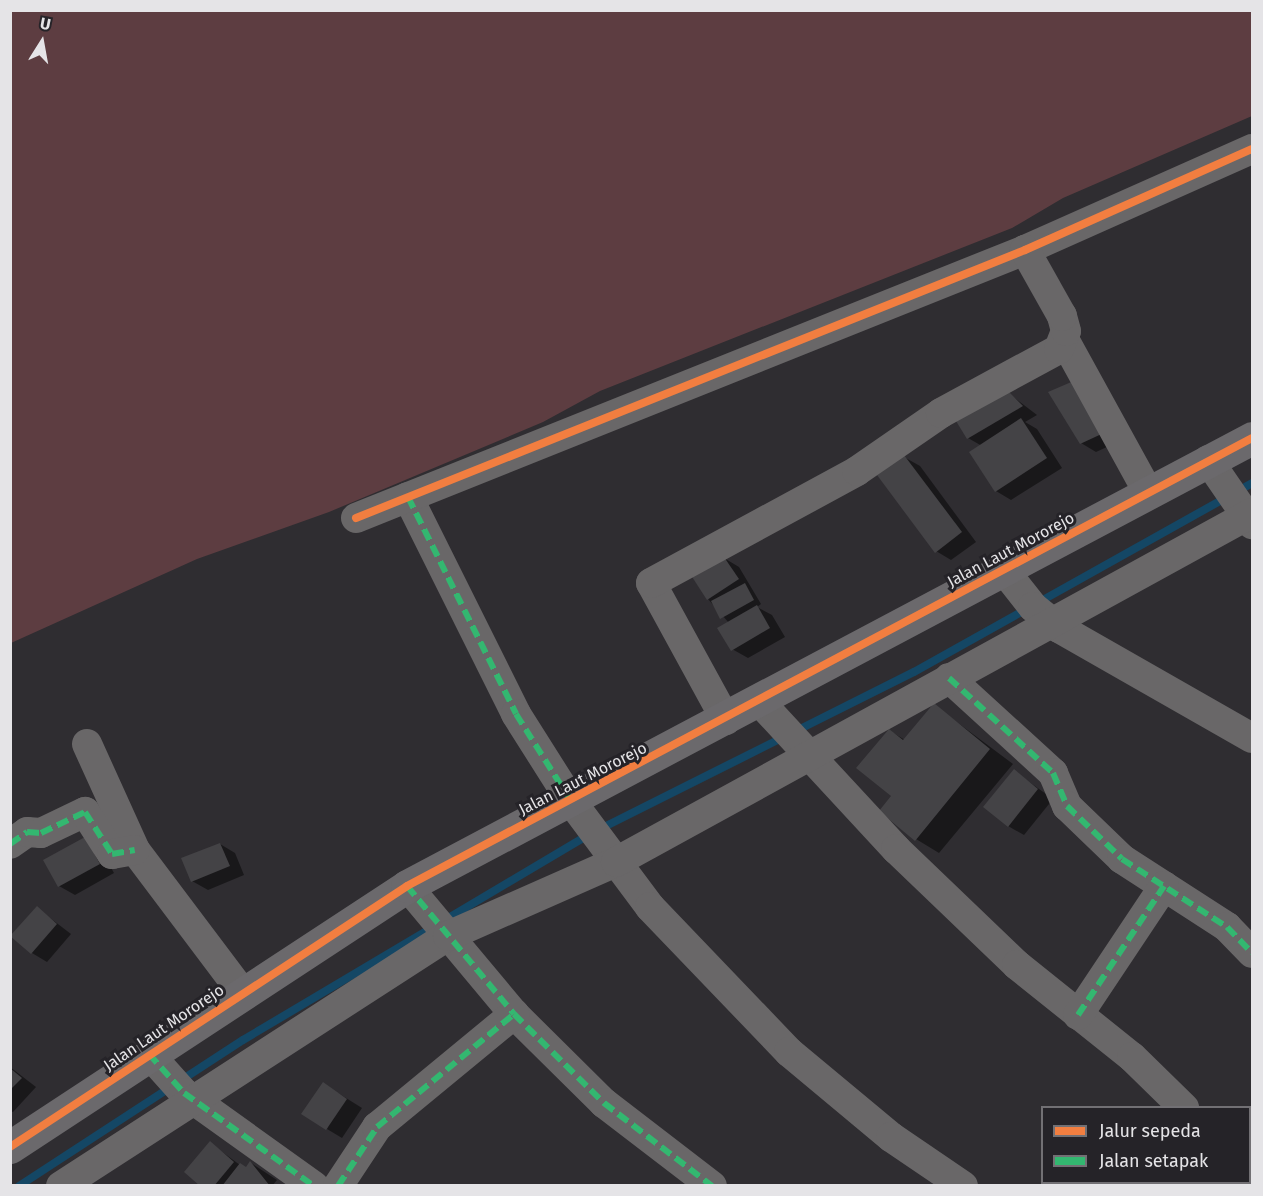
<!DOCTYPE html>
<html>
<head>
<meta charset="utf-8">
<style>
	body { margin:0 }
	#map { position:relative; width:1263px; height:1196px; overflow:hidden; background:#2f2d31; font-family:"Fira Sans",sans-serif }
	div>[style] { position:absolute }
	.green>* { inset:0; background:#5d3d41 }
	.shadow>* { inset:0; background:#0007 }
	.stream>* { height:8px; margin:-4px; padding:0 4px; transform-origin:4px; border-radius:4px; background:#144765 }
	.building>* { inset:0; background:#444346 }
	.street>* { height:30px; margin:-15px; padding:0 15px; transform-origin:15px; border-radius:15px; background:#696768 }
	.secondary>* { height:33px; margin:-16.5px; padding:0 16.5px; transform-origin:16.5px; border-radius:16.5px; background:#6b696c }
	.quiet>* { height:6px; margin-top:-3px; transform-origin:0; background:repeating-linear-gradient(90deg,#33b770 0 12px,transparent 0 18px) }
	.cycleway>* { height:8px; margin:-4px; padding:0 4px; transform-origin:4px; border-radius:4px; background:#f27e40 }
	span { translate:-50% -50%; white-space:nowrap; text-align:center; line-height:1.15; -webkit-text-stroke:6px #252328; paint-order:stroke }
	.street-label { font-size:16px; color:#e5e4e7 }
	.frame { position:absolute; inset:0; border:12px solid #e5e4e7; pointer-events:none }
	.legend { position:absolute; left:1041px; top:1106px; width:210px; height:78px; box-sizing:border-box; background:#252328; border:2px solid #727074; margin:0; padding:8px 10px; list-style:none; font-size:18px; color:#e5e4e7 }
	.legend li { display:flex; align-items:center; gap:12px; height:30px }
	.legend b { width:30px; border:2px solid #727074 }
	.north { position:absolute; left:12px; top:12px; width:60px; height:60px; -webkit-text-stroke:4px #252328; paint-order:stroke; rotate:11deg; font-size:16px; font-weight:700; line-height:24px; text-align:center; color:#e5e4e7 }
	.north::after { content:''; display:block; margin:auto; width:21px; height:27px; background:#e5e4e7; clip-path:polygon(50% 0,100% 100%,50% 72%,0 100%) }
</style>
</head>
<body>
<div id="map">
	<div class="green">
		<i style="clip-path:polygon(10px 11px,1252px 11px,1252px 116px,1063px 198px,1012px 228px,600px 391px,543px 422px,329px 512px,197px 559px,11px 643px)"></i>
	</div>
	<div class="shadow">
		<i style="clip-path:polygon(1007px 392px,1037px 415px,1025px 422px,1037px 429px,1062px 468px,1011px 500px,996px 491px,982px 446px,968px 438px)"></i>
		<i style="clip-path:polygon(1050px 393px,1122px 440px,1096px 452px,1081px 443px)"></i>
		<i style="clip-path:polygon(904px 457px,920px 466px,976px 542px,951px 560px,936px 551px)"></i>
		<i style="clip-path:polygon(724px 558px,739px 567px,761px 604px,757px 607px,772px 615px,785px 637px,748px 658px,732px 649px,729px 623px,708px 599px)"></i>
		<i style="clip-path:polygon(934px 705px,1013px 764px,939px 853px,916px 839px,894px 796px,890px 731px,905px 740px)"></i>
		<i style="clip-path:polygon(1014px 771px,1053px 799px,1024px 835px,1008px 826px)"></i>
		<i style="clip-path:polygon(220px 844px,235px 853px,244px 875px,208px 890px,192px 881px)"></i>
		<i style="clip-path:polygon(100px 848px,114px 873px,75px 895px,59px 886px)"></i>
		<i style="clip-path:polygon(37px 908px,71px 934px,47px 962px,32px 953px)"></i>
		<i style="clip-path:polygon(10px 1067px,36px 1087px,13px 1112px,10px 1111px)"></i>
		<i style="clip-path:polygon(338px 1093px,362px 1108px,342px 1138px,327px 1129px)"></i>
		<i style="clip-path:polygon(210px 1143px,240px 1165px,247px 1168px,251px 1163px,277px 1180px,272px 1186px,202px 1186px)"></i>
	</div>
	<div class="stream">
		<i style="left:796px;top:731px;width:132px;rotate:-26.6deg"></i>
		<i style="left:914px;top:672px;width:387px;rotate:-29.2deg"></i>
		<i style="left:600px;top:829px;width:206px;rotate:-26.6deg"></i>
		<i style="left:19px;top:1186px;width:267px;rotate:-33.1deg"></i>
		<i style="left:243px;top:1040px;width:401px;rotate:-30.7deg"></i>
	</div>
	<div class="building">
		<i style="clip-path:polygon(1076px 380px,1108px 431px,1080px 444px,1048px 392px)"></i>
		<i style="clip-path:polygon(1007px 390px,1023px 406px,967px 439px,956px 421px)"></i>
		<i style="clip-path:polygon(1021px 418px,1047px 458px,995px 492px,969px 452px)"></i>
		<i style="clip-path:polygon(904px 455px,962px 532px,935px 553px,877px 475px)"></i>
		<i style="clip-path:polygon(724px 557px,739px 579px,707px 600px,687px 569px)"></i>
		<i style="clip-path:polygon(745px 583px,754px 600px,720px 619px,711px 601px)"></i>
		<i style="clip-path:polygon(757px 605px,770px 628px,731px 651px,717px 628px)"></i>
		<i style="clip-path:polygon(934px 703px,990px 749px,915px 841px,879px 811px,891px 796px,856px 768px,889px 729px,903px 740px)"></i>
		<i style="clip-path:polygon(1014px 769px,1038px 789px,1008px 827px,983px 807px)"></i>
		<i style="clip-path:polygon(85px 837px,100px 864px,58px 887px,43px 860px)"></i>
		<i style="clip-path:polygon(220px 843px,230px 866px,191px 882px,181px 858px)"></i>
		<i style="clip-path:polygon(37px 906px,57px 924px,31px 954px,10px 936px)"></i>
		<i style="clip-path:polygon(10px 1068px,22px 1078px,10px 1090px)"></i>
		<i style="clip-path:polygon(323px 1082px,347px 1099px,326px 1130px,301px 1114px)"></i>
		<i style="clip-path:polygon(210px 1141px,234px 1162px,214px 1186px,200px 1186px,184px 1172px)"></i>
		<i style="clip-path:polygon(250px 1161px,270px 1186px,222px 1186px,240px 1163px,246px 1167px)"></i>
	</div>
	<div class="street">
		<i style="left:1065px;top:341px;width:172px;rotate:61.2deg"></i>
		<i style="left:1208px;top:460px;width:78px;rotate:55.5deg"></i>
		<i style="left:408px;top:497px;width:242px;rotate:63.5deg"></i>
		<i style="left:516px;top:714px;width:103px;rotate:57.7deg"></i>
		<i style="left:571px;top:801px;width:132px;rotate:53.3deg"></i>
		<i style="left:650px;top:907px;width:201px;rotate:46.2deg"></i>
		<i style="left:789px;top:1052px;width:133px;rotate:39.8deg"></i>
		<i style="left:891px;top:1137px;width:87px;rotate:34.2deg"></i>
		<i style="left:356px;top:518px;width:721px;rotate:-21.83deg"></i>
		<i style="left:1025px;top:250px;width:248px;rotate:-24deg"></i>
		<i style="left:1003px;top:569px;width:48px;rotate:51.7deg"></i>
		<i style="left:1033px;top:607px;width:33px;rotate:39deg"></i>
		<i style="left:1059px;top:628px;width:222px;rotate:29.7deg"></i>
		<i style="left:949px;top:678px;width:141px;rotate:42.4deg"></i>
		<i style="left:1053px;top:773px;width:36px;rotate:67deg"></i>
		<i style="left:1067px;top:806px;width:76px;rotate:43.9deg"></i>
		<i style="left:1122px;top:859px;width:125px;rotate:32.9deg"></i>
		<i style="left:1227px;top:927px;width:36px;rotate:46deg"></i>
		<i style="left:759px;top:701px;width:202px;rotate:47.2deg"></i>
		<i style="left:896px;top:849px;width:168px;rotate:43.8deg"></i>
		<i style="left:1017px;top:965px;width:147px;rotate:38.7deg"></i>
		<i style="left:1132px;top:1057px;width:73px;rotate:44.4deg"></i>
		<i style="left:726px;top:720px;width:156px;rotate:-118.7deg"></i>
		<i style="left:651px;top:583px;width:234px;rotate:-28.5deg"></i>
		<i style="left:857px;top:471px;width:102px;rotate:-34.6deg"></i>
		<i style="left:941px;top:413px;width:134px;rotate:-28.5deg"></i>
		<i style="left:1059px;top:349px;width:19px;rotate:-69deg"></i>
		<i style="left:1066px;top:331px;width:16px;rotate:-105deg"></i>
		<i style="left:1062px;top:316px;width:76px;rotate:-119.3deg"></i>
		<i style="left:87px;top:744px;width:116px;rotate:65.6deg"></i>
		<i style="left:135px;top:850px;width:178px;rotate:53deg"></i>
		<i style="left:10px;top:844px;width:21px;rotate:-35deg"></i>
		<i style="left:27px;top:832px;width:14px;rotate:4deg"></i>
		<i style="left:41px;top:833px;width:49px;rotate:-25.5deg"></i>
		<i style="left:85px;top:812px;width:50px;rotate:57.3deg"></i>
		<i style="left:112px;top:854px;width:23px;rotate:-10deg"></i>
		<i style="left:407px;top:886px;width:167px;rotate:50.1deg"></i>
		<i style="left:514px;top:1014px;width:127px;rotate:44.7deg"></i>
		<i style="left:604px;top:1103px;width:136px;rotate:37.5deg"></i>
		<i style="left:1078px;top:1015px;width:155px;rotate:-56.3deg"></i>
		<i style="left:149px;top:1054px;width:52px;rotate:48.1deg"></i>
		<i style="left:184px;top:1093px;width:160px;rotate:35.6deg"></i>
		<i style="left:1250px;top:1172px;width:4px;rotate:56deg"></i>
		<i style="left:61px;top:1186px;width:461px;rotate:-32.9deg"></i>
		<i style="left:448px;top:936px;width:184px;rotate:-23.8deg"></i>
		<i style="left:616px;top:862px;width:725px;rotate:-28.76deg"></i>
		<i style="left:338px;top:1186px;width:71px;rotate:-56.5deg"></i>
		<i style="left:377px;top:1127px;width:178px;rotate:-39.5deg"></i>
	</div>
	<div class="secondary">
		<i style="left:10px;top:1147px;width:475px;rotate:-33.3deg"></i>
		<i style="left:407px;top:886px;width:956px;rotate:-27.93deg"></i>
	</div>
	<div class="quiet">
		<i style="left:408px;top:497px;width:242px;rotate:63.5deg"></i>
		<i style="left:516px;top:714px;width:103px;rotate:57.7deg"></i>
		<i style="left:949px;top:678px;width:141px;rotate:42.4deg"></i>
		<i style="left:1053px;top:773px;width:36px;rotate:67deg"></i>
		<i style="left:1067px;top:806px;width:76px;rotate:43.9deg"></i>
		<i style="left:1122px;top:859px;width:125px;rotate:32.9deg"></i>
		<i style="left:1227px;top:927px;width:36px;rotate:46deg"></i>
		<i style="left:10px;top:844px;width:21px;rotate:-35deg"></i>
		<i style="left:27px;top:832px;width:14px;rotate:4deg"></i>
		<i style="left:41px;top:833px;width:49px;rotate:-25.5deg"></i>
		<i style="left:85px;top:812px;width:50px;rotate:57.3deg"></i>
		<i style="left:112px;top:854px;width:23px;rotate:-10deg"></i>
		<i style="left:407px;top:886px;width:167px;rotate:50.1deg"></i>
		<i style="left:514px;top:1014px;width:127px;rotate:44.7deg"></i>
		<i style="left:604px;top:1103px;width:136px;rotate:37.5deg"></i>
		<i style="left:1078px;top:1015px;width:155px;rotate:-56.3deg"></i>
		<i style="left:149px;top:1054px;width:52px;rotate:48.1deg"></i>
		<i style="left:184px;top:1093px;width:160px;rotate:35.6deg"></i>
		<i style="left:338px;top:1186px;width:71px;rotate:-56.5deg"></i>
		<i style="left:377px;top:1127px;width:178px;rotate:-39.5deg"></i>
	</div>
	<div class="cycleway">
		<i style="left:356px;top:518px;width:721px;rotate:-21.83deg"></i>
		<i style="left:1025px;top:250px;width:248px;rotate:-24deg"></i>
		<i style="left:10px;top:1147px;width:475px;rotate:-33.3deg"></i>
		<i style="left:407px;top:886px;width:956px;rotate:-27.93deg"></i>
	</div>
	<div class="street-label">
		<span style="left:1011px;top:550px;rotate:-28deg">Jalan Laut Mororejo</span>
		<span style="left:583px;top:779px;rotate:-27deg">Jalan Laut Mororejo</span>
		<span style="left:164px;top:1028px;rotate:-34deg">Jalan Laut Mororejo</span>
	</div>
	<div class="frame"></div>
	<ul class="legend">
	<li><b style="height:8px;background:#f27e40"></b>Jalur sepeda</li>
	<li><b style="height:8px;background:#33b770"></b>Jalan setapak</li>
	</ul>
	<div class="north">U</div>
</div>
</body>
</html>
